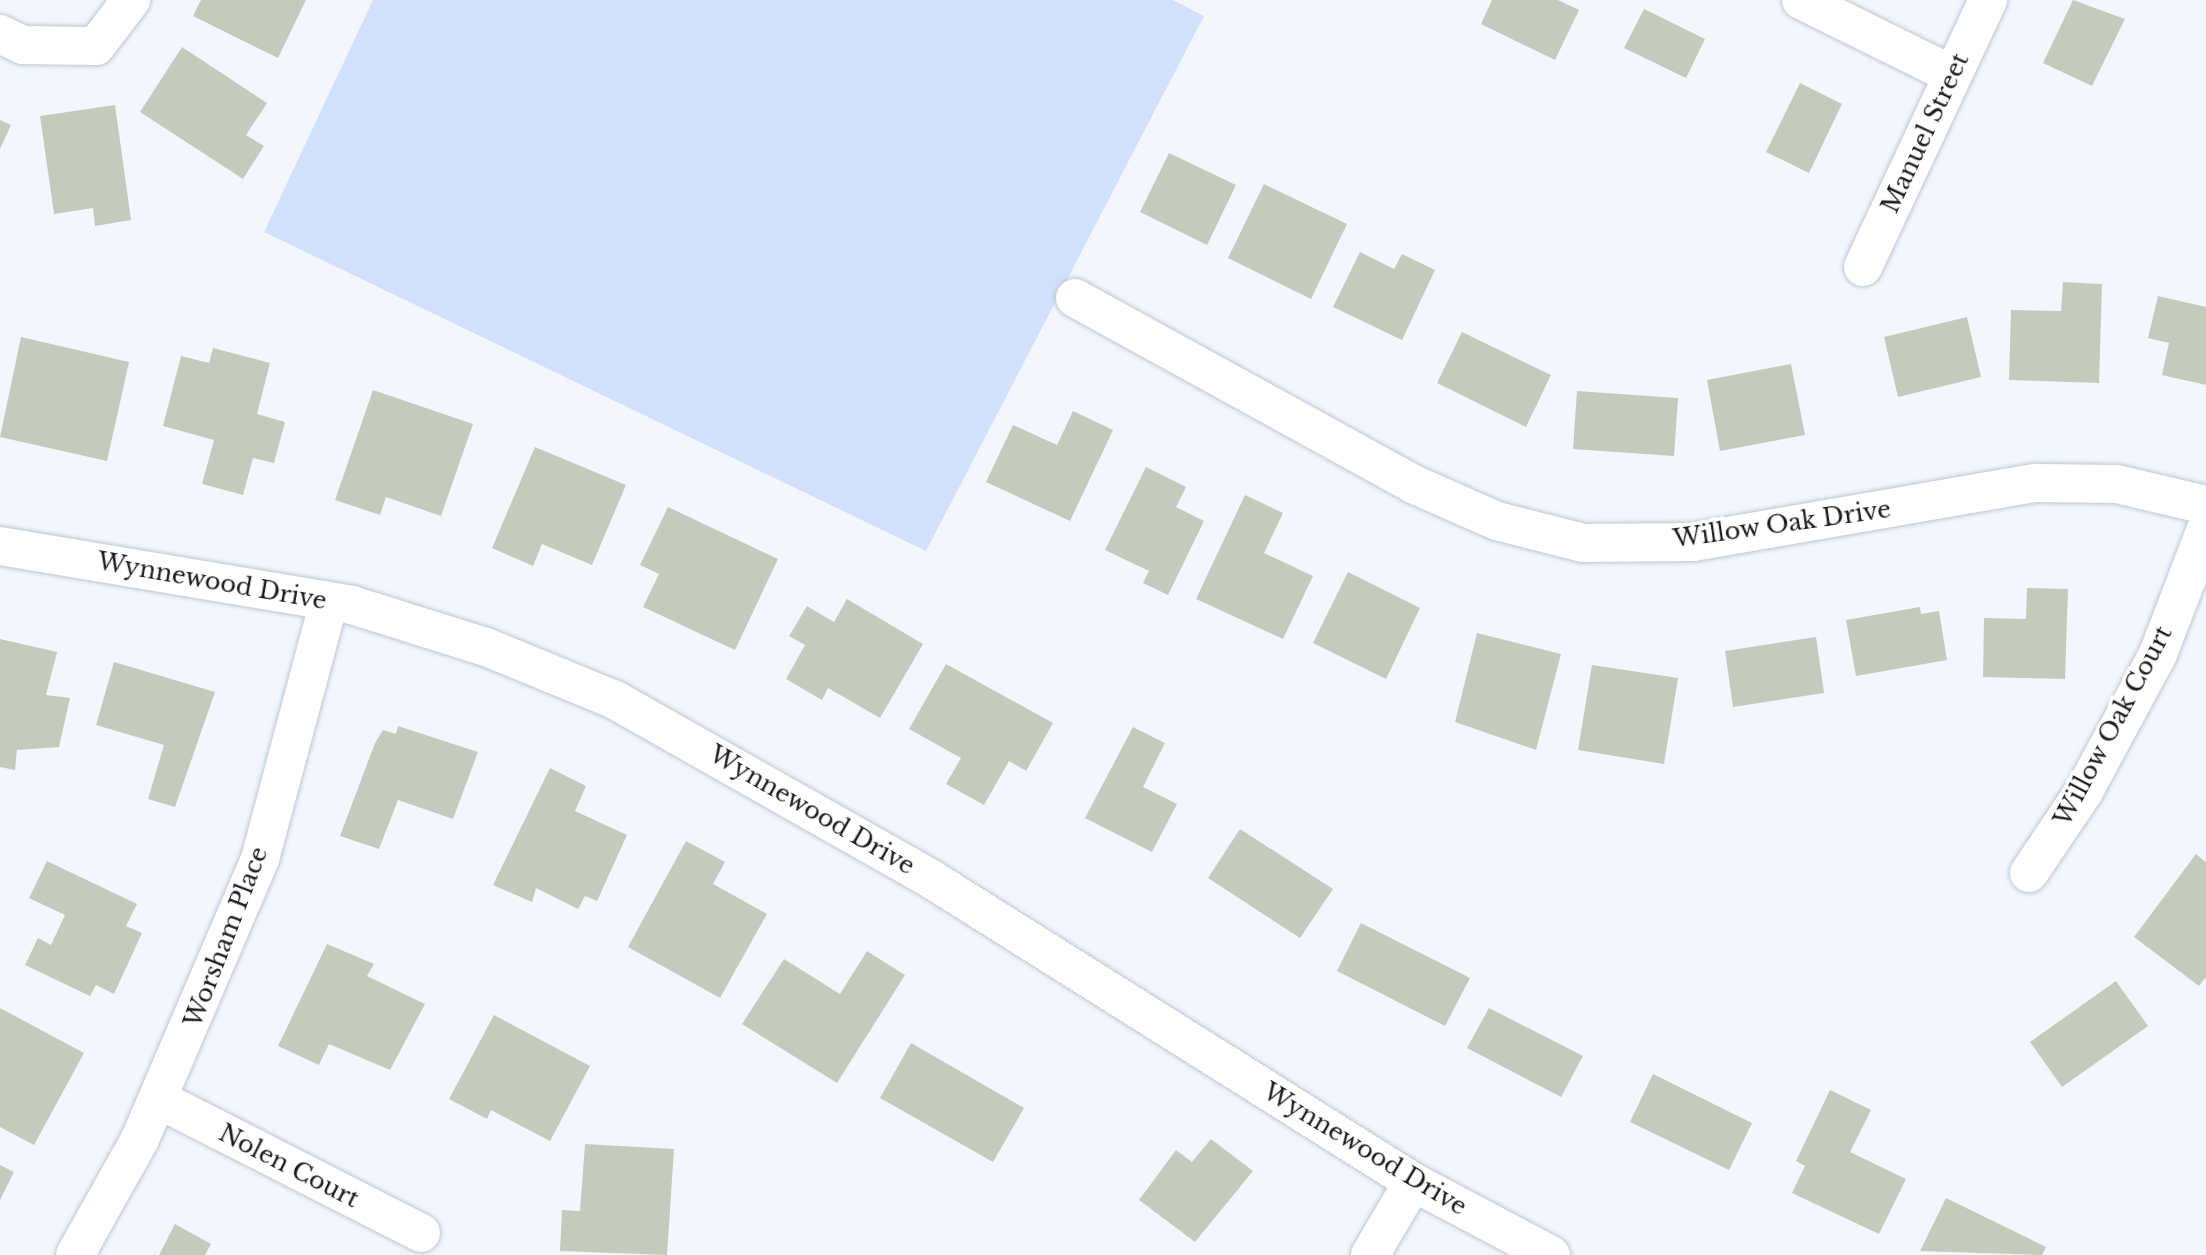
<!DOCTYPE html>
<html>
<head>
<meta charset="utf-8">
<style>
	body { margin:0 }
	#map { position:relative; width:2206px; height:1255px; overflow:hidden; background:#f3f7fd; font-family:"Libre Baskerville",serif }
	div>[style] { position:absolute }
	.green>* { inset:0; background:#d1e1fb }
	.building>* { inset:0; background:#c4cbbd }
	.roads { filter:drop-shadow(0 0 2px #bfc7d5) drop-shadow(0 0 2px #bfc7d5) }
	.minor>* { height:38px; margin:-19px; padding:0 19px; transform-origin:19px; border-radius:19px; background:#fff }
	span { translate:-50% -50%; white-space:nowrap; text-align:center; line-height:1.15; -webkit-text-stroke:7px #fff; paint-order:stroke }
	.street-label { font-size:24px; color:#191c21 }
</style>
</head>
<body>
<div id="map">
	<div class="green">
		<i style="clip-path:polygon(373px 0,1173px 0,1204px 16px,926px 551px,264px 232px)"></i>
	</div>
	<div class="building">
		<i style="clip-path:polygon(201px 0,306px 0,278px 58px,193px 16px)"></i>
		<i style="clip-path:polygon(1492px 0,1558px 0,1579px 10px,1555px 60px,1481px 24px)"></i>
		<i style="clip-path:polygon(2073px 0,2125px 19px,2092px 86px,2043px 63px)"></i>
		<i style="clip-path:polygon(1644px 9px,1705px 39px,1686px 78px,1624px 48px)"></i>
		<i style="clip-path:polygon(182px 47px,267px 103px,246px 135px,264px 146px,243px 179px,140px 112px)"></i>
		<i style="clip-path:polygon(1800px 83px,1842px 104px,1809px 173px,1766px 152px)"></i>
		<i style="clip-path:polygon(115px 105px,131px 220px,95px 226px,93px 208px,54px 214px,40px 116px)"></i>
		<i style="clip-path:polygon(0 120px,11px 125px,0 149px)"></i>
		<i style="clip-path:polygon(1169px 153px,1236px 185px,1207px 245px,1140px 212px)"></i>
		<i style="clip-path:polygon(1264px 184px,1347px 224px,1311px 299px,1228px 258px)"></i>
		<i style="clip-path:polygon(1360px 252px,1394px 269px,1402px 254px,1435px 270px,1402px 340px,1333px 307px)"></i>
		<i style="clip-path:polygon(2063px 282px,2102px 284px,2099px 383px,2009px 380px,2011px 310px,2061px 311px)"></i>
		<i style="clip-path:polygon(2158px 296px,2206px 307px,2206px 385px,2162px 375px,2169px 343px,2148px 338px)"></i>
		<i style="clip-path:polygon(1967px 317px,1981px 377px,1898px 397px,1884px 337px)"></i>
		<i style="clip-path:polygon(1462px 332px,1551px 375px,1526px 427px,1437px 383px)"></i>
		<i style="clip-path:polygon(21px 337px,129px 362px,107px 461px,0 437px)"></i>
		<i style="clip-path:polygon(213px 348px,270px 363px,257px 414px,285px 422px,274px 463px,253px 458px,243px 495px,202px 484px,214px 440px,163px 426px,181px 356px,209px 363px)"></i>
		<i style="clip-path:polygon(1791px 364px,1805px 435px,1720px 451px,1707px 380px)"></i>
		<i style="clip-path:polygon(373px 390px,473px 424px,441px 516px,386px 497px,380px 515px,335px 500px)"></i>
		<i style="clip-path:polygon(1577px 391px,1678px 398px,1674px 456px,1573px 449px)"></i>
		<i style="clip-path:polygon(1073px 411px,1113px 430px,1070px 521px,986px 482px,1013px 425px,1057px 445px)"></i>
		<i style="clip-path:polygon(535px 447px,626px 485px,592px 565px,542px 544px,533px 566px,492px 548px)"></i>
		<i style="clip-path:polygon(1146px 467px,1186px 487px,1176px 507px,1204px 521px,1168px 595px,1143px 583px,1149px 571px,1105px 550px)"></i>
		<i style="clip-path:polygon(1245px 495px,1283px 513px,1264px 553px,1313px 576px,1283px 639px,1196px 599px)"></i>
		<i style="clip-path:polygon(668px 507px,778px 559px,735px 650px,643px 607px,659px 574px,640px 565px)"></i>
		<i style="clip-path:polygon(1348px 572px,1420px 608px,1386px 679px,1313px 643px)"></i>
		<i style="clip-path:polygon(2027px 588px,2068px 589px,2065px 679px,1983px 677px,1984px 618px,2026px 619px)"></i>
		<i style="clip-path:polygon(847px 599px,923px 644px,880px 718px,828px 688px,822px 700px,786px 679px,805px 645px,789px 636px,807px 606px,834px 622px)"></i>
		<i style="clip-path:polygon(1920px 607px,1921px 614px,1939px 611px,1947px 660px,1856px 676px,1846px 620px)"></i>
		<i style="clip-path:polygon(1477px 633px,1561px 654px,1536px 750px,1455px 722px)"></i>
		<i style="clip-path:polygon(1816px 637px,1824px 693px,1733px 707px,1725px 651px)"></i>
		<i style="clip-path:polygon(0 639px,57px 652px,46px 695px,70px 698px,59px 747px,17px 750px,15px 770px,0 767px)"></i>
		<i style="clip-path:polygon(114px 662px,215px 692px,175px 807px,148px 799px,164px 745px,96px 725px)"></i>
		<i style="clip-path:polygon(946px 664px,1053px 723px,1026px 771px,1009px 761px,984px 805px,946px 784px,961px 758px,909px 729px)"></i>
		<i style="clip-path:polygon(1592px 665px,1678px 678px,1664px 764px,1578px 750px)"></i>
		<i style="clip-path:polygon(398px 726px,478px 752px,453px 819px,398px 800px,379px 849px,340px 836px,375px 743px,383px 730px,396px 734px)"></i>
		<i style="clip-path:polygon(1133px 727px,1165px 743px,1143px 787px,1177px 804px,1152px 852px,1085px 818px)"></i>
		<i style="clip-path:polygon(550px 768px,586px 786px,575px 811px,627px 835px,597px 901px,585px 896px,578px 909px,536px 888px,532px 902px,493px 885px)"></i>
		<i style="clip-path:polygon(1240px 829px,1333px 889px,1300px 938px,1208px 878px)"></i>
		<i style="clip-path:polygon(686px 841px,725px 862px,713px 884px,767px 914px,720px 998px,628px 947px)"></i>
		<i style="clip-path:polygon(2196px 854px,2206px 862px,2206px 977px,2199px 986px,2134px 937px)"></i>
		<i style="clip-path:polygon(47px 861px,137px 904px,126px 926px,142px 933px,114px 994px,96px 985px,90px 996px,25px 965px,38px 938px,51px 945px,65px 915px,29px 898px)"></i>
		<i style="clip-path:polygon(1361px 923px,1470px 978px,1445px 1026px,1337px 971px)"></i>
		<i style="clip-path:polygon(327px 944px,374px 964px,367px 976px,425px 1004px,390px 1070px,329px 1044px,319px 1065px,278px 1046px)"></i>
		<i style="clip-path:polygon(867px 951px,905px 975px,837px 1083px,742px 1024px,784px 959px,840px 994px)"></i>
		<i style="clip-path:polygon(2116px 981px,2148px 1026px,2062px 1087px,2030px 1042px)"></i>
		<i style="clip-path:polygon(0 1008px,84px 1053px,34px 1145px,0 1127px)"></i>
		<i style="clip-path:polygon(1489px 1008px,1583px 1056px,1561px 1097px,1467px 1048px)"></i>
		<i style="clip-path:polygon(494px 1015px,590px 1066px,550px 1141px,491px 1110px,487px 1119px,449px 1099px)"></i>
		<i style="clip-path:polygon(911px 1043px,1024px 1108px,993px 1162px,880px 1098px)"></i>
		<i style="clip-path:polygon(1653px 1074px,1752px 1123px,1729px 1170px,1630px 1122px)"></i>
		<i style="clip-path:polygon(1830px 1090px,1871px 1110px,1850px 1152px,1906px 1179px,1879px 1234px,1792px 1193px,1805px 1166px,1796px 1161px)"></i>
		<i style="clip-path:polygon(1211px 1139px,1253px 1171px,1195px 1242px,1139px 1200px,1176px 1150px,1192px 1162px)"></i>
		<i style="clip-path:polygon(585px 1144px,674px 1149px,667px 1255px,560px 1251px,562px 1210px,580px 1211px)"></i>
		<i style="clip-path:polygon(0 1165px,14px 1172px,0 1200px)"></i>
		<i style="clip-path:polygon(1946px 1198px,2046px 1247px,2042px 1255px,1920px 1251px)"></i>
		<i style="clip-path:polygon(175px 1224px,211px 1244px,205px 1255px,159px 1255px)"></i>
	</div>
	<div class="roads">
		<div class="minor">
			<i style="left:1801px;top:0;width:167px;rotate:26.3deg"></i>
			<i style="left:0;top:34px;width:25px;rotate:26deg"></i>
			<i style="left:23px;top:45px;width:73px;rotate:0.8deg"></i>
			<i style="left:96px;top:46px;width:58px;rotate:-52.7deg"></i>
			<i style="left:1863px;top:267px;width:295px;rotate:-64.9deg"></i>
			<i style="left:1075px;top:298px;width:386px;rotate:28.8deg"></i>
			<i style="left:1413px;top:484px;width:92px;rotate:23.8deg"></i>
			<i style="left:1497px;top:521px;width:89px;rotate:14.3deg"></i>
			<i style="left:1583px;top:543px;width:110px;rotate:-0.5deg"></i>
			<i style="left:1693px;top:542px;width:348px;rotate:-9.8deg"></i>
			<i style="left:2036px;top:483px;width:81px;rotate:0.7deg"></i>
			<i style="left:2117px;top:484px;width:91px;rotate:13.3deg"></i>
			<i style="left:0;top:546px;width:357px;rotate:9.5deg"></i>
			<i style="left:352px;top:605px;width:140px;rotate:17.4deg"></i>
			<i style="left:486px;top:647px;width:139px;rotate:22.3deg"></i>
			<i style="left:615px;top:700px;width:363px;rotate:29.5deg"></i>
			<i style="left:931px;top:879px;width:569px;rotate:32.15deg"></i>
			<i style="left:1413px;top:1182px;width:156px;rotate:27.9deg"></i>
			<i style="left:2029px;top:873px;width:99px;rotate:-56.1deg"></i>
			<i style="left:2084px;top:791px;width:156px;rotate:-61.6deg"></i>
			<i style="left:2158px;top:654px;width:134px;rotate:-69deg"></i>
			<i style="left:158px;top:1099px;width:295px;rotate:27deg"></i>
			<i style="left:75px;top:1255px;width:133px;rotate:-60.7deg"></i>
			<i style="left:140px;top:1139px;width:305px;rotate:-66.8deg"></i>
			<i style="left:260px;top:859px;width:267px;rotate:-75deg"></i>
			<i style="left:1370px;top:1255px;width:85px;rotate:-59.5deg"></i>
		</div>
	</div>
	<div class="street-label">
		<span style="left:1925px;top:133px;rotate:-65deg">Manuel Street</span>
		<span style="left:1782px;top:524px;rotate:-8deg">Willow Oak Drive</span>
		<span style="left:212px;top:581px;rotate:10deg">Wynnewood Drive</span>
		<span style="left:2113px;top:726px;rotate:-62deg">Willow Oak Court</span>
		<span style="left:812px;top:810px;rotate:30deg">Wynnewood Drive</span>
		<span style="left:226px;top:937px;rotate:-69deg">Worsham Place</span>
		<span style="left:1365px;top:1149px;rotate:31deg">Wynnewood Drive</span>
		<span style="left:289px;top:1166px;rotate:27deg">Nolen Court</span>
	</div>
</div>
</body>
</html>
